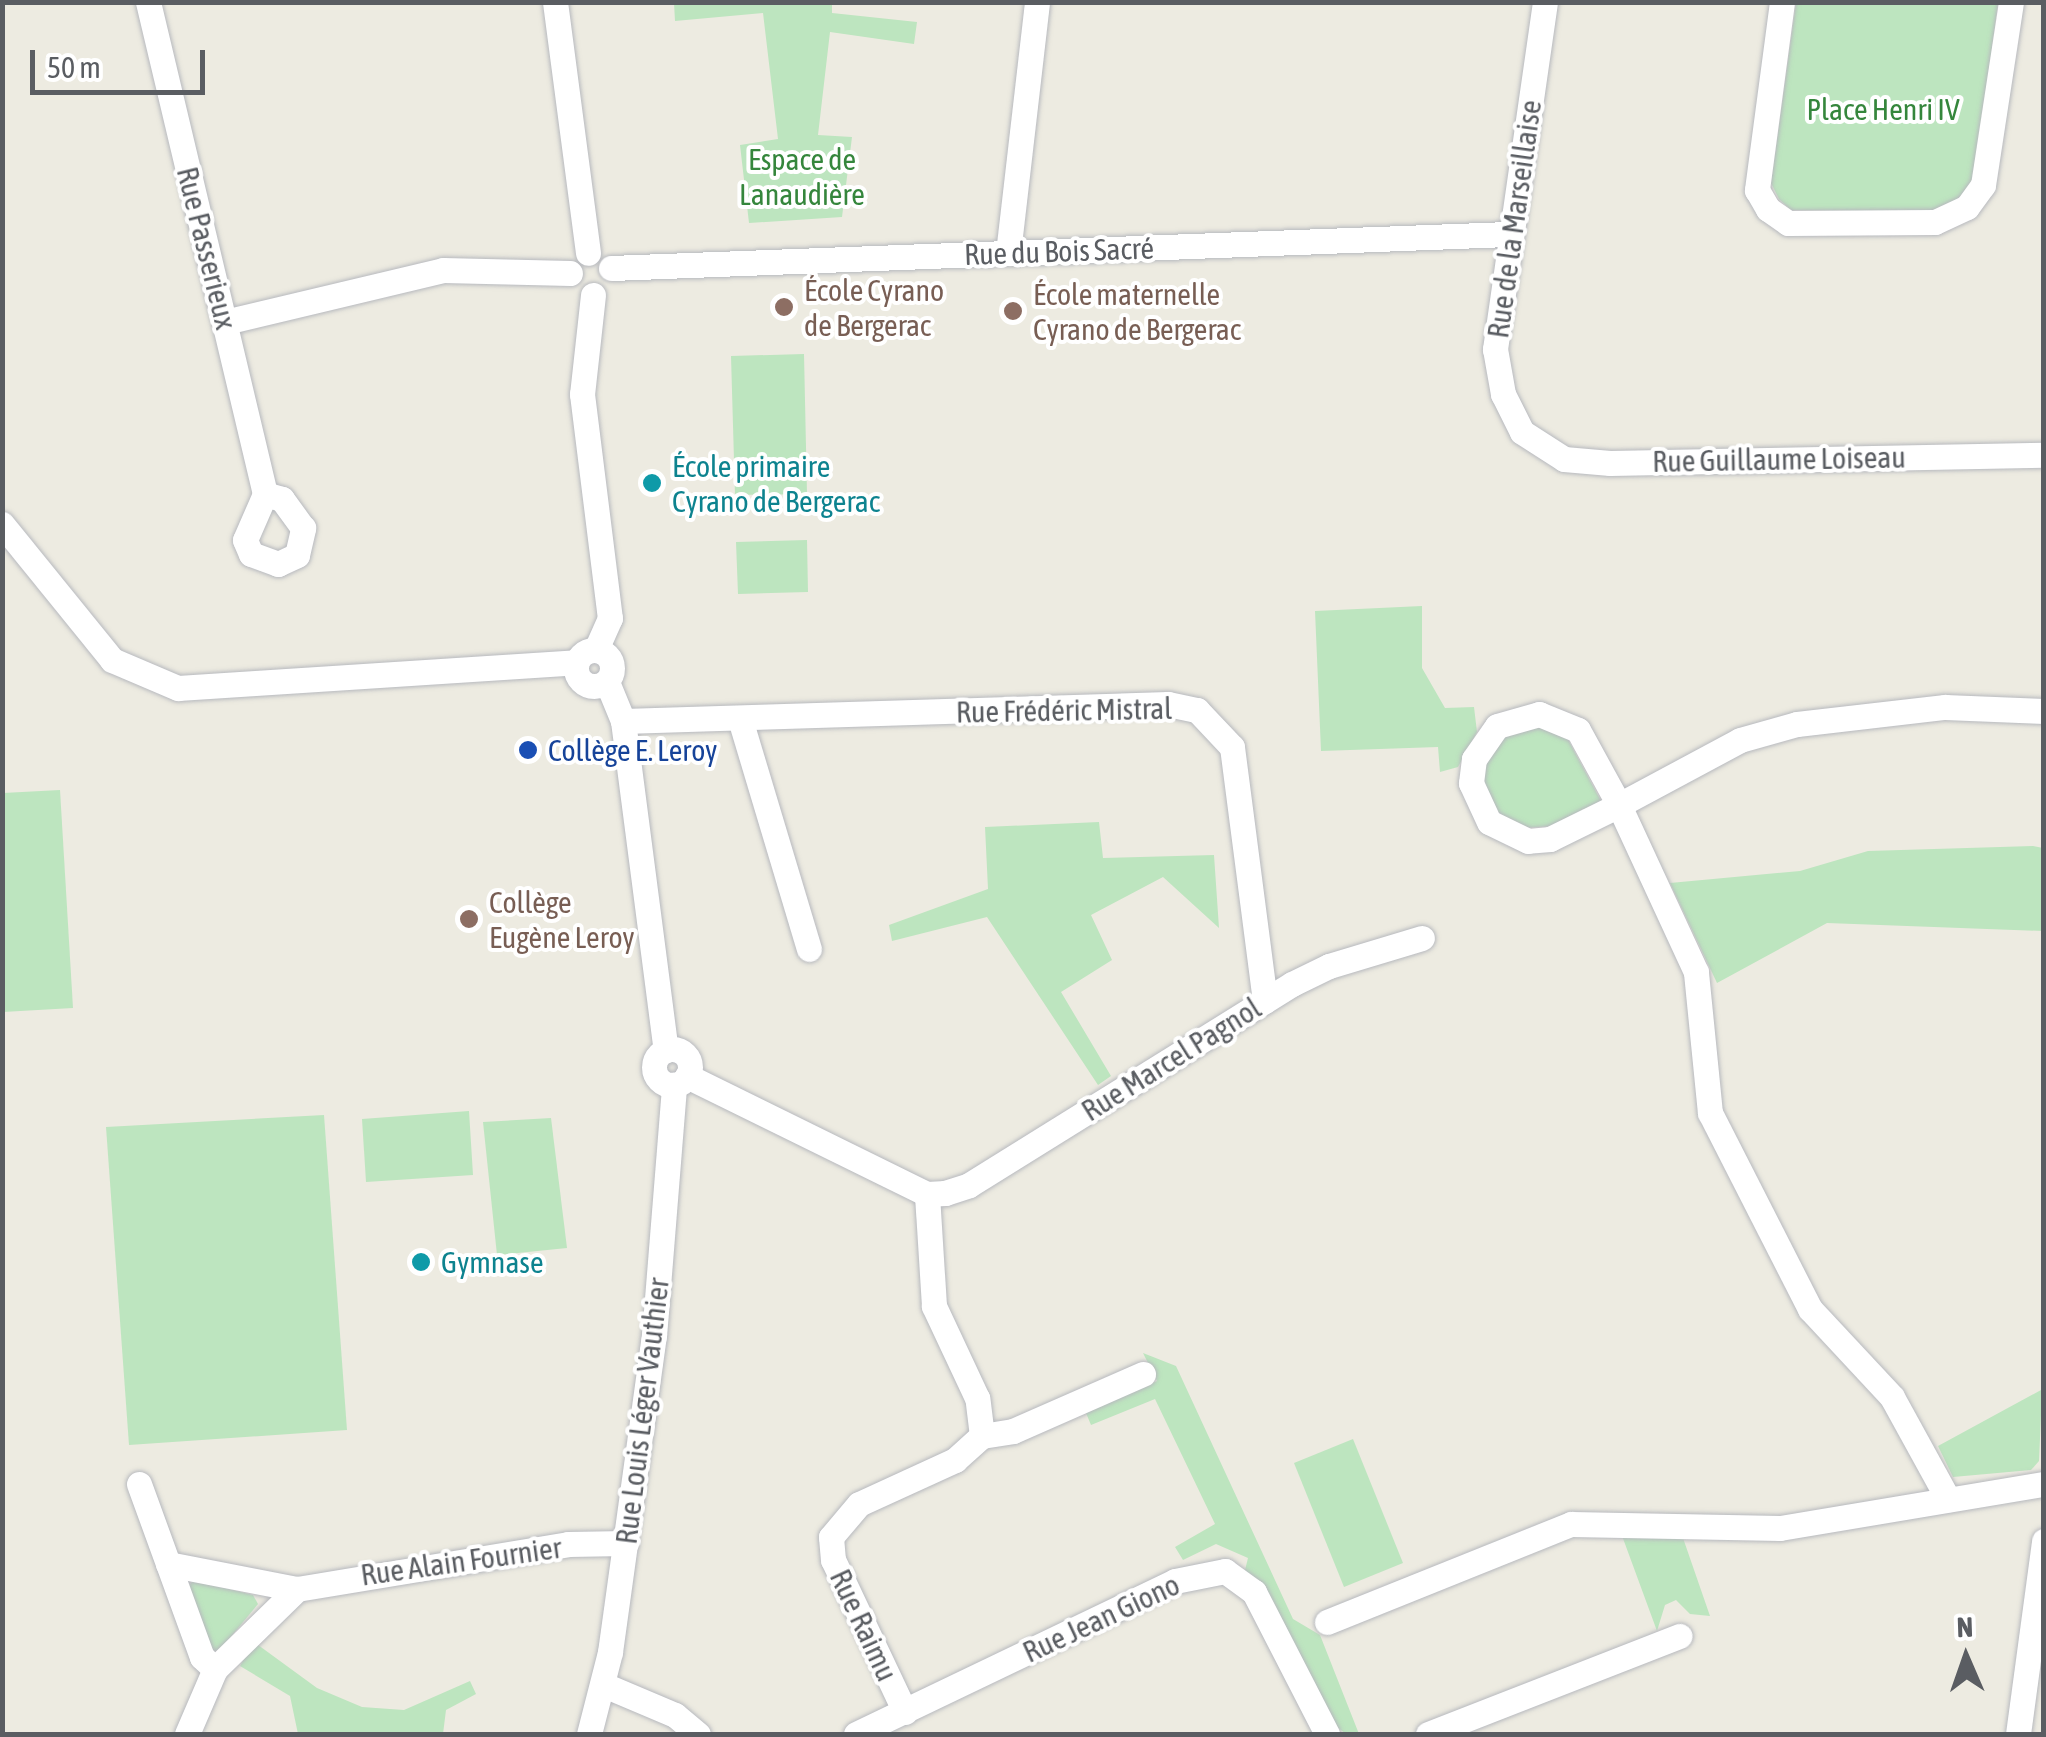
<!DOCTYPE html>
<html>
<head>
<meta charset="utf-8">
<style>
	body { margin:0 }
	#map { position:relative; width:2046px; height:1737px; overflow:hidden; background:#edebe1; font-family:"Asap Condensed",sans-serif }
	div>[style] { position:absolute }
	.green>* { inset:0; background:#bde5bf }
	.roads { filter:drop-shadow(0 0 2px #b7b9be) drop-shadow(0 0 2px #b7b9be) }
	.minor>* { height:25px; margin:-12.5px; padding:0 12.5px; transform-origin:12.5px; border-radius:12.5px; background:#fff }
	.minor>.ring { margin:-12.5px; padding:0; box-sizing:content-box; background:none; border:25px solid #fff; border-radius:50% }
	.dots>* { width:28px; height:28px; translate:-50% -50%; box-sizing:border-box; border:5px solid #fff; border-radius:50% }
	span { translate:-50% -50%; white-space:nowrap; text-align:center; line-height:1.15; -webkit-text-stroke:8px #fff; paint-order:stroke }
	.park-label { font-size:30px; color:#35863c }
	.street-label { font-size:30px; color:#5a5d62 }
	.education-label { font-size:30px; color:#785e54 }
	.left { translate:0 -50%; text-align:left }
	.culture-label { font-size:30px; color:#0d838f }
	.transit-label { font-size:30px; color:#164399 }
	.frame { position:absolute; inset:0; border:5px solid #5a5d62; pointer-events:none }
	.north { position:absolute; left:1916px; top:1607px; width:100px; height:100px; -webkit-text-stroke:8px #fff; paint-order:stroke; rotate:358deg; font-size:28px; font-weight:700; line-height:40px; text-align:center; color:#5a5d62 }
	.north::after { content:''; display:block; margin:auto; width:35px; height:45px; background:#5a5d62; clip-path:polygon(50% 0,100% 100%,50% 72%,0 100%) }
	.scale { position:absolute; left:30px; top:50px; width:175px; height:45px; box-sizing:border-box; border:5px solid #5a5d62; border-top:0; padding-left:12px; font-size:30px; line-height:35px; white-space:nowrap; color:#5a5d62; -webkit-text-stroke:8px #fff; paint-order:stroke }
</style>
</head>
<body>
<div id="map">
	<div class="green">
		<i style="clip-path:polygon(674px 3px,832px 3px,832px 13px,917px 22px,914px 44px,830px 32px,818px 135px,852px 137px,842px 217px,749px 223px,740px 145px,778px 139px,763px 13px,675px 21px)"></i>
		<i style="clip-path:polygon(1796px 3px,1998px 3px,1974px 185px,1941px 212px,1791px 210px,1779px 199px,1771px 183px)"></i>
		<i style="clip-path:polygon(804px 354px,807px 494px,735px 495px,731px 356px)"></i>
		<i style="clip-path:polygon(807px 540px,808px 592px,738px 594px,736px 542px)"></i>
		<i style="clip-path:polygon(1422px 606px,1422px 668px,1445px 708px,1474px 707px,1477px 732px,1458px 767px,1440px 772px,1438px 747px,1321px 751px,1315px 611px)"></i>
		<i style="clip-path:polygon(1540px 722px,1565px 734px,1601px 801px,1554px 826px,1520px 828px,1487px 805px,1480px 762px,1490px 742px)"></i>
		<i style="clip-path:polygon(60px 790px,73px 1008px,3px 1012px,3px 793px)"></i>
		<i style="clip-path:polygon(1099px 822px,1103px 858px,1214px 855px,1219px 928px,1163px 877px,1091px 915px,1112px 960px,1061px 992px,1111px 1076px,1098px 1085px,987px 917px,892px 941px,889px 925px,988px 889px,985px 827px)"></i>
		<i style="clip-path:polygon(2033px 846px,2043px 848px,2043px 931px,1827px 923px,1717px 983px,1670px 883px,1800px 871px,1868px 851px)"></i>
		<i style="clip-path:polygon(469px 1111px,473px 1175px,366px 1182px,362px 1119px)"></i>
		<i style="clip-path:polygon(324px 1115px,347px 1430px,129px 1445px,106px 1127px)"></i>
		<i style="clip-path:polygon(551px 1118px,567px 1248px,497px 1255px,483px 1122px)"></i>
		<i style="clip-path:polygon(1143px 1353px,1176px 1366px,1293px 1619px,1320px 1635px,1359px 1734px,1346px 1734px,1323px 1716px,1244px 1574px,1248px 1558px,1216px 1544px,1183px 1560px,1175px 1547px,1215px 1524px,1155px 1399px,1091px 1425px,1086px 1413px,1157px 1381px)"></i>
		<i style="clip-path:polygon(2043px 1370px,2039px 1461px,2031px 1470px,1953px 1477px,1938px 1446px,2041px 1390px)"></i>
		<i style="clip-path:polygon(1353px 1439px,1403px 1563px,1344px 1587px,1294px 1463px)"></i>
		<i style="clip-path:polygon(1621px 1533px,1683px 1538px,1710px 1616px,1690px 1614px,1676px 1600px,1665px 1605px,1657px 1631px)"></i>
		<i style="clip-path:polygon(194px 1580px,253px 1595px,258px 1604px,219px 1651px,208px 1650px,186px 1589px)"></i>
		<i style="clip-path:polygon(254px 1642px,317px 1688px,362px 1707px,404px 1710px,470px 1681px,476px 1694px,446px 1710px,443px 1734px,298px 1734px,290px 1696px,240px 1666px)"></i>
	</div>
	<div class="roads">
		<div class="minor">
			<i style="left:148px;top:2px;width:506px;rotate:76.62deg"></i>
			<i style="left:265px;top:494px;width:50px;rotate:113.5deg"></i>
			<i style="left:245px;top:540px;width:15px;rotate:67deg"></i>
			<i style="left:251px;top:554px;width:29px;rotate:20deg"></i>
			<i style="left:278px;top:564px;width:21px;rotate:-25deg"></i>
			<i style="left:297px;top:555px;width:28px;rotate:-77deg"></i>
			<i style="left:303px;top:528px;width:36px;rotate:-126deg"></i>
			<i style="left:282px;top:499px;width:18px;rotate:-164deg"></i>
			<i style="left:555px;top:2px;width:253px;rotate:82.5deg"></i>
			<i style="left:1545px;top:2px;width:351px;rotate:98.2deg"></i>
			<i style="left:1495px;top:349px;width:46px;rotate:79.9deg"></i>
			<i style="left:1503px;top:394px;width:42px;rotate:63.4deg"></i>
			<i style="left:1522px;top:432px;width:50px;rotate:32.7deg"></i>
			<i style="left:1564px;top:459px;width:46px;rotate:5deg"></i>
			<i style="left:1610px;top:463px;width:434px;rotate:-1.1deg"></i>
			<i style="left:1782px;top:2px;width:190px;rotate:97.6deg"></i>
			<i style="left:1757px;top:190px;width:22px;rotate:60deg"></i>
			<i style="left:1768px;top:209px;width:24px;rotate:35deg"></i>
			<i style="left:1788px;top:223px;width:147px;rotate:-0.4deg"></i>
			<i style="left:1935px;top:222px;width:35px;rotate:-25deg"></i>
			<i style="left:1967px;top:207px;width:27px;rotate:-54deg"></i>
			<i style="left:1983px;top:185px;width:185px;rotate:-81.3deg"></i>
			<i style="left:1008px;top:253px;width:253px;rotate:-83.4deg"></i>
			<i style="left:611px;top:268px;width:898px;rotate:-2.17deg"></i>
			<i style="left:593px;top:295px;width:100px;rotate:96.3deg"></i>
			<i style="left:582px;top:394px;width:226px;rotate:82.9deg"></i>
			<i style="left:610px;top:618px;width:35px;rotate:114deg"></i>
			<i style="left:225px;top:322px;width:224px;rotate:-13.4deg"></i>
			<i style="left:443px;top:270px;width:127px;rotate:1.4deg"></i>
			<i style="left:2px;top:524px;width:175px;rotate:51deg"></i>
			<i style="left:112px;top:660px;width:72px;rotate:23deg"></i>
			<i style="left:178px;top:688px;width:399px;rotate:-3.7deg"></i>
			<i class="ring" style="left:576px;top:650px;width:11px;height:11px"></i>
			<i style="left:607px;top:682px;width:42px;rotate:67.7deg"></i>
			<i style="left:623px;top:721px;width:332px;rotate:82.6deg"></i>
			<i style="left:1539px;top:714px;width:42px;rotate:22.3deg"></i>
			<i style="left:1578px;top:730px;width:85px;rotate:61.3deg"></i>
			<i style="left:1619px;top:805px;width:77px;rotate:153.8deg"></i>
			<i style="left:1550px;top:839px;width:22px;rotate:175deg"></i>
			<i style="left:1528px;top:841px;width:43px;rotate:-154deg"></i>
			<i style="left:1489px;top:822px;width:43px;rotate:-114.8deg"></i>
			<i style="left:1471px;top:783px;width:24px;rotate:-83deg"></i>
			<i style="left:1474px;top:759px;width:40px;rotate:-55.1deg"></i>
			<i style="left:1497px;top:726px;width:44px;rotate:-15.9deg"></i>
			<i style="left:740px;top:719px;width:240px;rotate:73.3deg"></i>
			<i style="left:623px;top:721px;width:545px;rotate:-1.79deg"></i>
			<i style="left:1168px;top:704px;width:30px;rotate:12deg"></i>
			<i style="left:1197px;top:710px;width:51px;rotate:46.6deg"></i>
			<i style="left:1232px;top:747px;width:256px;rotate:82.6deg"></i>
			<i class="ring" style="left:654px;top:1049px;width:11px;height:11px"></i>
			<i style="left:687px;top:1076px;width:267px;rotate:26.2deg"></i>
			<i style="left:927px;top:1194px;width:18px;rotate:-3deg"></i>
			<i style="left:945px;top:1193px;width:25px;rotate:-18deg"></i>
			<i style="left:969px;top:1185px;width:380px;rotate:-31.9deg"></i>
			<i style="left:1292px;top:984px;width:41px;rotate:-25.9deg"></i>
			<i style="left:1329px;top:966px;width:97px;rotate:-16.8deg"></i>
			<i style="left:982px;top:1436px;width:31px;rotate:-9deg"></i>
			<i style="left:1013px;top:1431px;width:142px;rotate:-23.7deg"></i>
			<i style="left:139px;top:1484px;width:184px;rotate:70deg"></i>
			<i style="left:202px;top:1657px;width:18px;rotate:43deg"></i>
			<i style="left:1948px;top:1499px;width:116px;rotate:-118.8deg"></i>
			<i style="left:1892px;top:1397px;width:120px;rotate:-133deg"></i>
			<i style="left:1810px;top:1309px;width:220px;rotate:-117deg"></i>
			<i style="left:1710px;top:1113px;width:142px;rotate:-95.7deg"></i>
			<i style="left:1696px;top:972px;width:184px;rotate:-114.8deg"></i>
			<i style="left:1619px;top:805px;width:137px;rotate:-28.2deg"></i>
			<i style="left:1740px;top:740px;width:59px;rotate:-15.7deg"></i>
			<i style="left:1797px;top:724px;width:149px;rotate:-6.6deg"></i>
			<i style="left:1945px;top:707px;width:99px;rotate:2.3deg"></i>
			<i style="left:168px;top:1564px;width:131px;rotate:11deg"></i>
			<i style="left:1327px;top:1622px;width:263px;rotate:-21.9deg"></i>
			<i style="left:1571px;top:1524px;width:209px;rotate:1.1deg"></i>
			<i style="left:1780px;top:1528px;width:268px;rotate:-9.5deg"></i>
			<i style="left:604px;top:1685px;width:77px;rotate:22.9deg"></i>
			<i style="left:675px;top:1715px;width:30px;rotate:40deg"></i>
			<i style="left:905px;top:1712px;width:168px;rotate:-115.3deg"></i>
			<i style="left:833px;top:1560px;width:23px;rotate:-95deg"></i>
			<i style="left:831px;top:1537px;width:43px;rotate:-49.7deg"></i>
			<i style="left:859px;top:1504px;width:106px;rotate:-24.6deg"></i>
			<i style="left:955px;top:1460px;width:36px;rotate:-42deg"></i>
			<i style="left:982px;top:1436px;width:38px;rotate:-97deg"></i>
			<i style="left:977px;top:1398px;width:102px;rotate:-115.1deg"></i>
			<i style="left:934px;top:1306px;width:112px;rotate:-93.6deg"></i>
			<i style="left:187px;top:1734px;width:71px;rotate:-66.7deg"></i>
			<i style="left:215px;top:1669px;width:115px;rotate:-44.3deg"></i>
			<i style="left:297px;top:1589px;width:275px;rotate:-9.4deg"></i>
			<i style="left:568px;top:1544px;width:58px;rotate:-1deg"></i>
			<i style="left:589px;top:1734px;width:85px;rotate:-75.6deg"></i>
			<i style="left:610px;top:1652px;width:319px;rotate:-82.1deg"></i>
			<i style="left:654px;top:1336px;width:252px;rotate:-85.4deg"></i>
			<i style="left:856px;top:1734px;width:354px;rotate:-25.6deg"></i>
			<i style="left:1175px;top:1581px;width:51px;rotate:-11.3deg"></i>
			<i style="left:1225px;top:1571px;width:36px;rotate:36deg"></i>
			<i style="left:1254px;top:1592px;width:160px;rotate:62.8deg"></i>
			<i style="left:1428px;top:1734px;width:270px;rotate:-21.3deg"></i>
			<i style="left:2018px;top:1734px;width:195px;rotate:-82.3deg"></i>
		</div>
	</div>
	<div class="dots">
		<i style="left:784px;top:307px;background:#8d6e63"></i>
		<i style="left:1013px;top:311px;background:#8d6e63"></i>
		<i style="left:652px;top:483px;background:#0f9aa8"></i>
		<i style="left:528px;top:750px;background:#1a4fb4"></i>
		<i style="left:469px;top:919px;background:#8d6e63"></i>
		<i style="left:421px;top:1262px;background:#0f9aa8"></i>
	</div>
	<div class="park-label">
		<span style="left:1883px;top:109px">Place Henri IV</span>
		<span style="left:802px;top:176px">Espace de<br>Lanaudière</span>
	</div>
	<div class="street-label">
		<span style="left:1514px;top:219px;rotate:-82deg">Rue de la Marseillaise</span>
		<span style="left:207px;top:248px;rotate:76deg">Rue Passerieux</span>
		<span style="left:1059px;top:251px;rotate:-2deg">Rue du Bois Sacré</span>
		<span style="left:1779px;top:459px;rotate:-1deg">Rue Guillaume Loiseau</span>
		<span style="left:1064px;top:710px;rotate:-1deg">Rue Frédéric Mistral</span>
		<span style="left:1171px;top:1059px;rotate:-32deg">Rue Marcel Pagnol</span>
		<span style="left:642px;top:1411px;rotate:-83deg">Rue Louis Léger Vauthier</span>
		<span style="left:461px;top:1561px;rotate:-8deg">Rue Alain Fournier</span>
		<span style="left:1101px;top:1618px;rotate:-25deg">Rue Jean Giono</span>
		<span style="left:864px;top:1625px;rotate:65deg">Rue Raimu</span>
	</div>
	<div class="education-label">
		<span class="left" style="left:804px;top:307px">École Cyrano<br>de Bergerac</span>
		<span class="left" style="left:1033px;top:311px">École maternelle<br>Cyrano de Bergerac</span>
		<span class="left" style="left:489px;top:919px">Collège<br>Eugène Leroy</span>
	</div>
	<div class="culture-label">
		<span class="left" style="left:672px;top:483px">École primaire<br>Cyrano de Bergerac</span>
		<span class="left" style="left:441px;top:1262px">Gymnase</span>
	</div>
	<div class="transit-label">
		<span class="left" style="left:548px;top:750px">Collège E. Leroy</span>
	</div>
	<div class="frame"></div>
	<div class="north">N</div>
	<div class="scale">50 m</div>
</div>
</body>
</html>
